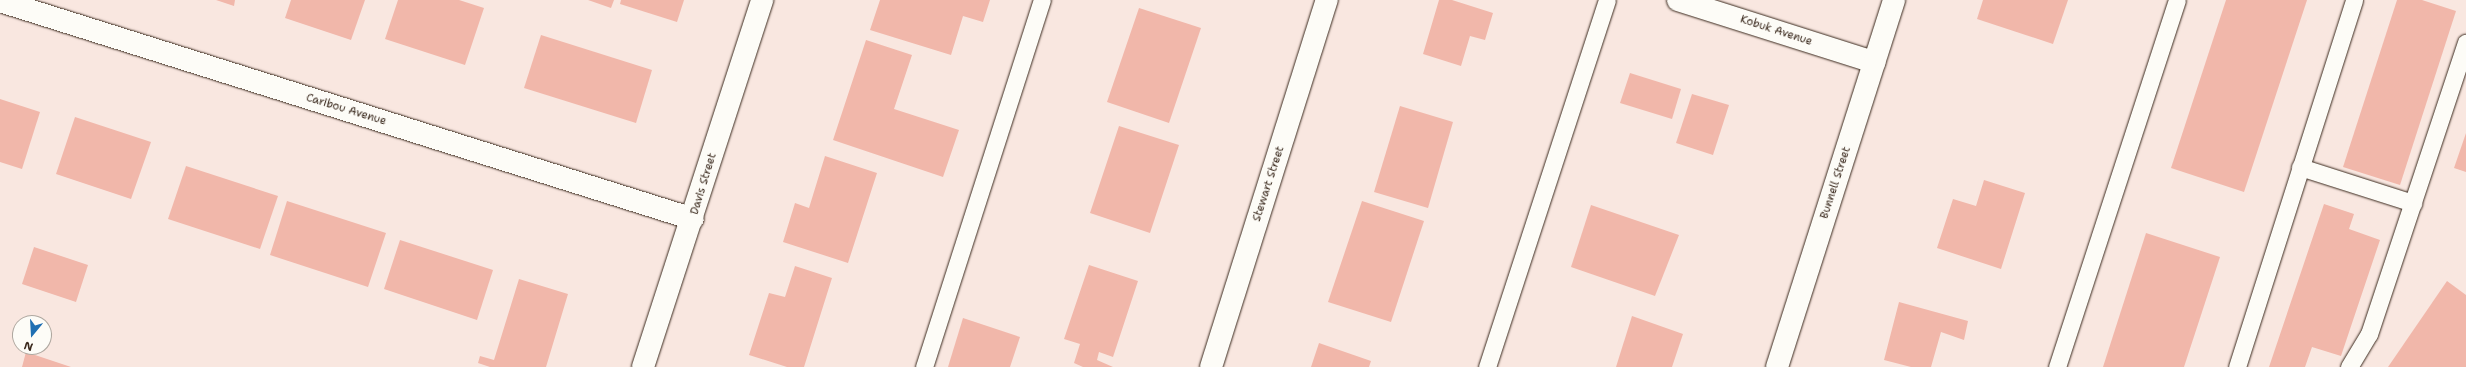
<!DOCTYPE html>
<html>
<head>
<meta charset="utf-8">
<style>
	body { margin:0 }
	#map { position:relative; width:2466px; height:367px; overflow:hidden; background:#f9e7e0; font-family:"Shantell Sans",sans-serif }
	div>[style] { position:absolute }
	.building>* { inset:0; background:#f1b7aa }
	.roads { filter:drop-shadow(0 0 1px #3b2a1e) drop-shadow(0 0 1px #3b2a1e) }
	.lane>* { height:17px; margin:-8.5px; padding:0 8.5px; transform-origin:8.5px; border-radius:8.5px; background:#fdfcf7 }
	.street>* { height:22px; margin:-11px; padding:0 11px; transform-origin:11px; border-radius:11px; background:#fdfcf7 }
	span { translate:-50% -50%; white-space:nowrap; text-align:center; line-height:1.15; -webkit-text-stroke:4px #fdfcf7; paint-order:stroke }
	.street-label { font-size:11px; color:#3b2a1e }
	.north { position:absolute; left:12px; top:315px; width:40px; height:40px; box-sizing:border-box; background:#fdfcf7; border:1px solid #afa8a0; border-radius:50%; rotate:198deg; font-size:11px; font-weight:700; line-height:16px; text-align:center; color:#3b2a1e }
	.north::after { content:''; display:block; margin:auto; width:14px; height:18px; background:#1f6fb2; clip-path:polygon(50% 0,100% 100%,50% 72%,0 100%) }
</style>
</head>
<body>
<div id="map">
	<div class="building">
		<i style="clip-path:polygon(216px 0,235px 0,234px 6px)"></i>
		<i style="clip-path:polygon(291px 0,365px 0,351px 40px,285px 18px)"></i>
		<i style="clip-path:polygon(398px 0,459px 0,484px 8px,465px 65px,385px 39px)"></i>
		<i style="clip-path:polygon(588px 0,614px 0,611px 8px)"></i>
		<i style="clip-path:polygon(621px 0,684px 0,677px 22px,620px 4px)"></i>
		<i style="clip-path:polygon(880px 0,990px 0,983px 22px,963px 16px,951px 55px,870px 30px)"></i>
		<i style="clip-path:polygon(1439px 0,1452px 0,1493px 13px,1485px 40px,1470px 36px,1461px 66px,1423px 54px)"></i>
		<i style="clip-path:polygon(1983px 0,2068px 0,2053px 44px,1977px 19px)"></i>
		<i style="clip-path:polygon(2226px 0,2307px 0,2244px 192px,2171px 168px)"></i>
		<i style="clip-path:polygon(2397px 0,2422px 0,2456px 11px,2400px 185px,2343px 167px)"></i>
		<i style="clip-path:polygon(1139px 8px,1201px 28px,1169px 123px,1107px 102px)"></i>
		<i style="clip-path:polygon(541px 35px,652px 70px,636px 123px,524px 88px)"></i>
		<i style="clip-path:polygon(866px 40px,912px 55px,894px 109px,959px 130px,943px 177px,833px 140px)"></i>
		<i style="clip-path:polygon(1630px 73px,1681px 89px,1672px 119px,1620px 103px)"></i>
		<i style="clip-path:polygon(1692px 94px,1729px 105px,1713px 155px,1676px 143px)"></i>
		<i style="clip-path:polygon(0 99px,40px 112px,22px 169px,0 162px)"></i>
		<i style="clip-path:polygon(1400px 106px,1453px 122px,1428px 208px,1374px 192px)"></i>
		<i style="clip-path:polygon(75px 117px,151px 142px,131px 199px,56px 174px)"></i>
		<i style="clip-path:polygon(1119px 126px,1179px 145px,1150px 233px,1090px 213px)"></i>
		<i style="clip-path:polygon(2466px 133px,2466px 172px,2454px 168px)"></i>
		<i style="clip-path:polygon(825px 156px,877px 173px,848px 263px,783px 242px,795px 203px,809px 208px)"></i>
		<i style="clip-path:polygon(186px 166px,278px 196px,260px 249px,168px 219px)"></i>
		<i style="clip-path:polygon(1984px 180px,2025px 193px,2001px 269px,1937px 248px,1953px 199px,1976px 206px)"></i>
		<i style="clip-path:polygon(287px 201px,386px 233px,368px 287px,270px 255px)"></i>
		<i style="clip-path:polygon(1362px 201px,1424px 221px,1391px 322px,1328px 302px)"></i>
		<i style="clip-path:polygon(2324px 204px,2354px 214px,2349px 229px,2380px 240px,2341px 356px,2312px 347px,2305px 367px,2269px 367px)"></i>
		<i style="clip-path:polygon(1591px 205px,1679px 235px,1655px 296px,1571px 267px)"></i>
		<i style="clip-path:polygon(2146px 233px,2220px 257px,2184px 367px,2103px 367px)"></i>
		<i style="clip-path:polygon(400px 240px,493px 270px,477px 320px,384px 289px)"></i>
		<i style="clip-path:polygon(34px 247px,88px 265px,76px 302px,22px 284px)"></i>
		<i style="clip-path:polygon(1089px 265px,1138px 281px,1113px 357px,1099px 352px,1097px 360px,1113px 367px,1083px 367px,1074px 363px,1080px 344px,1064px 339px)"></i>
		<i style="clip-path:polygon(795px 266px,832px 278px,804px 367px,787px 367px,749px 355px,769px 293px,785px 297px)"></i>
		<i style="clip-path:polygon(519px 279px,568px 294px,546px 367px,490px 367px,478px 363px,480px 356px,494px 360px)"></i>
		<i style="clip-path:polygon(2447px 281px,2466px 295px,2466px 367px,2388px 367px)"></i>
		<i style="clip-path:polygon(1899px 302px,1968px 321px,1964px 340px,1941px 332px,1931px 367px,1911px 367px,1884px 360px)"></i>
		<i style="clip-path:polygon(1632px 316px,1683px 334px,1672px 367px,1616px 367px)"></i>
		<i style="clip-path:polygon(963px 318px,1020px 337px,1010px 367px,948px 367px)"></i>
		<i style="clip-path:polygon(1319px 343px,1371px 361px,1369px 367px,1311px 367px)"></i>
		<i style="clip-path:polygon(26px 352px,71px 367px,22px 367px)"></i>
	</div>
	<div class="roads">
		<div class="lane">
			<i style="left:2300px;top:167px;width:119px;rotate:17.7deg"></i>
			<i style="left:924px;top:367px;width:386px;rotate:-72.2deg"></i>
			<i style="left:1487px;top:367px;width:386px;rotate:-71.9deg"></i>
			<i style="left:2057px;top:367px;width:386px;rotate:-71.9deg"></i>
			<i style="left:2237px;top:367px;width:385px;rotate:-72.3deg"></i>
			<i style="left:2349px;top:367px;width:39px;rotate:-59deg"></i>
			<i style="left:2369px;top:334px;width:307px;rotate:-71.6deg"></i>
		</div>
		<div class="street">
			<i style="left:1678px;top:0;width:206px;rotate:17.6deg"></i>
			<i style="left:0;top:1px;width:726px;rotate:17.46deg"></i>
			<i style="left:643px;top:367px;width:386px;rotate:-72deg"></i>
			<i style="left:1211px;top:367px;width:385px;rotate:-72.5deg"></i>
			<i style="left:1777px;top:367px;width:385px;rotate:-72.3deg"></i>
		</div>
	</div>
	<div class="street-label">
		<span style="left:1776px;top:31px;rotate:18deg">Kobuk Avenue</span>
		<span style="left:346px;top:110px;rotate:17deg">Caribou Avenue</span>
		<span style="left:1836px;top:183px;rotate:-72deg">Bunnell Street</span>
		<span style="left:704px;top:184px;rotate:-73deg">Davis Street</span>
		<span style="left:1269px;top:184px;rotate:-72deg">Stewart Street</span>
	</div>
	<div class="north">N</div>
</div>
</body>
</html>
